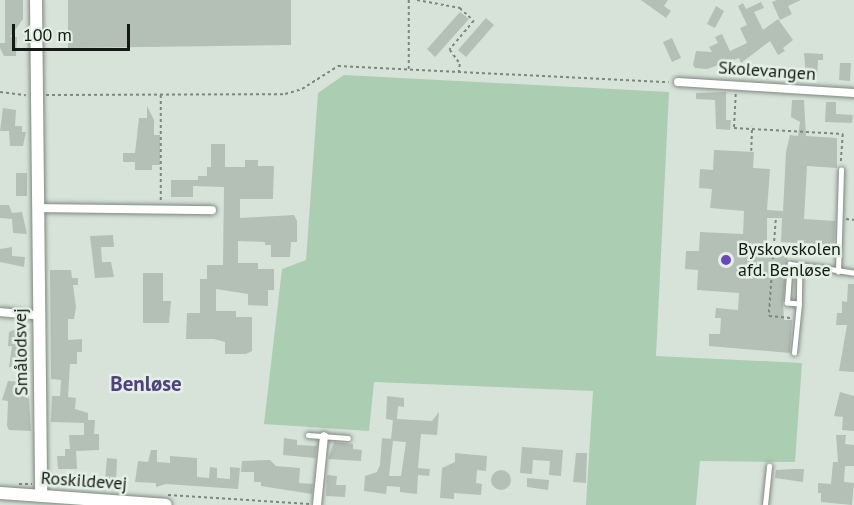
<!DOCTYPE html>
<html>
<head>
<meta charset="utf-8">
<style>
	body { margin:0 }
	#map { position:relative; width:854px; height:505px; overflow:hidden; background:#d7e3d9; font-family:"PT Sans",sans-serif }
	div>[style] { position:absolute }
	.green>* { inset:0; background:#abcdb1 }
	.building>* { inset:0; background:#b4bfb6 }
	.round { border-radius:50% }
	.path>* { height:1.5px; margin-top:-0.75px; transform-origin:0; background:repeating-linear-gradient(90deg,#7d857f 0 3px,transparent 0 6px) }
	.roads { filter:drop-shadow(0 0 2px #7d887f) drop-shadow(0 0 2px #7d887f) }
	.lane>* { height:4.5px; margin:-2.25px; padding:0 2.25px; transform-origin:2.25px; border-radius:2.25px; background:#fff }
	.street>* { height:8px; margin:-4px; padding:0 4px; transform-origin:4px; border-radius:4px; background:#fff }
	.secondary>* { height:12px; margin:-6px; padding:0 6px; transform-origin:6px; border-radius:6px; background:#fff }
	.dots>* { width:16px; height:16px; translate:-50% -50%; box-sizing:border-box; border:3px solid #e4f0e6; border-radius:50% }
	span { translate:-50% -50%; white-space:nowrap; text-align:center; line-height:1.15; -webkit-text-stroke:5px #e4f0e6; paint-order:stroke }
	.street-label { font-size:18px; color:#151916 }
	.poi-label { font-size:18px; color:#151916 }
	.left { translate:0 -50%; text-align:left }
	.quarter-label { font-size:21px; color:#4e417e; font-weight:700 }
	.scale { position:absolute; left:12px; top:24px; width:118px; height:27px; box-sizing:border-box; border:3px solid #151916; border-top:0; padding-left:8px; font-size:18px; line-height:21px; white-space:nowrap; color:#151916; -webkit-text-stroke:4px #e4f0e6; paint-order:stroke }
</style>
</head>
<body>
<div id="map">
	<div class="green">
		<i style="clip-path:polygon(344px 75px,669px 92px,656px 356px,802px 363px,795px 462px,700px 461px,696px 505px,586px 505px,593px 391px,374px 382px,369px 431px,264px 424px,282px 269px,306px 260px,318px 93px)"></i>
	</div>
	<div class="building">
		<i style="clip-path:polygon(5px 0,23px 0,23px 19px,10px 37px,17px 37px,16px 56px,4px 56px,0 48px,0 43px,5px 43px)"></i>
		<i style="clip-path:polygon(68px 0,291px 0,291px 45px,68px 48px)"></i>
		<i style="clip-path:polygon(641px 0,668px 0,664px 6px,671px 11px,666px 18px)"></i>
		<i style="clip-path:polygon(777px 0,801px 0,788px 6px,792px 14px,780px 20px,772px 2px)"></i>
		<i style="clip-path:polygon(761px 2px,764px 8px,754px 12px,763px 30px,778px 19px,793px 40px,783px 48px,785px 51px,778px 55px,770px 41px,741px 63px,739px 58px,707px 69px,695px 68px,693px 65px,696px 51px,712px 52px,709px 47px,718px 43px,715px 37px,722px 34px,730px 51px,747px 43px,740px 28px,747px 25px,738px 6px,743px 3px,746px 9px)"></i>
		<i style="clip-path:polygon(716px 6px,724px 11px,715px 28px,707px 24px)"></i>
		<i style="clip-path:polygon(460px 12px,469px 19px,435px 57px,427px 49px)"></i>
		<i style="clip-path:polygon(486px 18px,494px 25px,466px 57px,458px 50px)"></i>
		<i style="clip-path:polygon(672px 38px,681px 58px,672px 62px,663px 42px)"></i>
		<i style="clip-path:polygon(804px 53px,823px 54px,823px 60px,818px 60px,817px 78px,806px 77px)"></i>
		<i style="clip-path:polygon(840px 63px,851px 63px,850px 81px,839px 80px)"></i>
		<i style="clip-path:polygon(726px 92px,726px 120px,731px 120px,730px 130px,716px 129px,715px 100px,696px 99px,696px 93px)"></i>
		<i style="clip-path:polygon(792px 100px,804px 100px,806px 136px,837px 138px,837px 168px,807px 166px,804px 219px,835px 221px,834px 245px,781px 242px,782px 218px,767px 218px,767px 255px,788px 256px,783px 303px,784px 320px,792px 320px,790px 353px,709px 346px,709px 334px,720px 334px,721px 318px,715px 318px,716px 308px,738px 310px,739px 293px,697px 290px,698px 270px,685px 269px,686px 251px,699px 251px,700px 232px,743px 234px,744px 211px,710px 208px,712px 189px,699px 188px,700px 169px,713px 170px,714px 150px,754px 152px,753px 168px,770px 169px,767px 210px,783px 211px,786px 152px,790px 135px,798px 136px,800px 122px,791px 117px)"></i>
		<i style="clip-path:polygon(826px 102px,836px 102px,836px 114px,853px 115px,852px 123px,825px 122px)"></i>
		<i style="clip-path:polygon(147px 106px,154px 120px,154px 135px,160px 135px,160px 165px,152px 165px,152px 170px,135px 170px,135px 162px,123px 162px,123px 153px,135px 153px,139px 118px,147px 118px)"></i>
		<i style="clip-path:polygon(3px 108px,16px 110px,15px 126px,22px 126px,22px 132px,26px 132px,23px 146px,10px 146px,9px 131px,0 131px)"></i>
		<i style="clip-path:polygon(211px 144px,225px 144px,225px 167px,245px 167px,245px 160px,258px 160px,258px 166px,274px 166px,273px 199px,240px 199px,240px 218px,294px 215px,297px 221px,297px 242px,291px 242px,290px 257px,271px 257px,271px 245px,265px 245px,265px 242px,238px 241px,238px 263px,258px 263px,258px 269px,274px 269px,274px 290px,268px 290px,268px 306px,248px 305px,248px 294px,216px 289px,216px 311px,236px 311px,236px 317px,252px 317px,252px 351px,246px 354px,225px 354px,225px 342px,214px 339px,186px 339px,187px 313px,200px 313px,200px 279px,207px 279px,207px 265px,223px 265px,224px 187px,193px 186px,193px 197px,171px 197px,171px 180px,198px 180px,198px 176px,207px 176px,207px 167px,211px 167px)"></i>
		<i style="clip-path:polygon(16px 173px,27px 173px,27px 196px,16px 196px)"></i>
		<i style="clip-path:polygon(0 205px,9px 205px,12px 213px,22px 212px,27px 234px,13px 233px,12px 219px,0 218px)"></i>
		<i style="clip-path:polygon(113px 235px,114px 247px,101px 247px,102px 262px,111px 262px,114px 277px,95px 278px,90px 236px)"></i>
		<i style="clip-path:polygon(12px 247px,12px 256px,25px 257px,24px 267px,0 262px,0 249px)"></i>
		<i style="clip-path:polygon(50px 270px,71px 270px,72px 278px,78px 278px,78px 285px,73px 285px,76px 307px,74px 319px,68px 319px,68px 340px,82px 339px,82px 352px,77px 352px,77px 364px,70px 364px,68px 397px,76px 398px,75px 409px,88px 413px,88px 420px,95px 420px,94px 434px,99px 434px,99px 450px,76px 451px,77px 469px,58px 469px,57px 456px,65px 456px,65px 449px,70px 449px,69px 435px,84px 435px,84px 423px,51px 422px,52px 396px,60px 396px,61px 380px,51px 379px)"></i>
		<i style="clip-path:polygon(143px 273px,163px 273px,163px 301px,171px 301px,169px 323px,143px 323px)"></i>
		<i style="clip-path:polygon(848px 284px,854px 284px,854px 372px,839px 371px,847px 325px,836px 325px,837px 313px,842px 313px,842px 301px,847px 302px)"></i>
		<i style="clip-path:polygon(18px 328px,28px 332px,27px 368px,9px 367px,12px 346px,8px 346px,9px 332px)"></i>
		<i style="clip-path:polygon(8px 381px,28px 382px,31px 431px,9px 430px,7px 426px,8px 401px,2px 400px)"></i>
		<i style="clip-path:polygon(840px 392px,854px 396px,854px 431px,842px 430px,843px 417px,834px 416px)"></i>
		<i style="clip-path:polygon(evenodd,387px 396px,404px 398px,404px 407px,398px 406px,397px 419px,432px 421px,439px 412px,437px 435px,421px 434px,418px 468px,430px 469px,429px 476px,418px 475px,417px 494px,400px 492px,400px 487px,387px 486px,386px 494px,364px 491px,365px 476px,377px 472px,380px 465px,382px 438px,391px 439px,393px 420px,386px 419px,387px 396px,393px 441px,406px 442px,401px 476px,389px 476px,393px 441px)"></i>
		<i style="clip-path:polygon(836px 435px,846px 435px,845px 444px,854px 445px,854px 466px,845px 466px,844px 482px,854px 483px,852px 505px,821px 502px,821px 493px,818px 493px,818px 483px,831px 484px,833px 462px,838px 462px)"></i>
		<i style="clip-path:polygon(284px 438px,297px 440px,297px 445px,317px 446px,315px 458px,283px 455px)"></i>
		<i style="clip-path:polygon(334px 442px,353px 444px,353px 449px,362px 450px,361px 461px,328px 459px)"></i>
		<i style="clip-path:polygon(522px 447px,563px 450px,561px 476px,549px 475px,550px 461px,533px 460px,532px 474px,520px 473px)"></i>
		<i style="clip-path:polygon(151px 450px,157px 450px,157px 462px,170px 463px,170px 456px,197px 458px,197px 477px,209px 478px,210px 467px,217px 468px,217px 478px,230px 479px,230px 467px,240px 468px,238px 489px,166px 484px,156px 487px,156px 483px,135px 482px,138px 461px,148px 462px)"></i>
		<i style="clip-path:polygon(455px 453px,487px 456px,486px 471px,477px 470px,476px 483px,482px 484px,481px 495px,454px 493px,454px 499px,440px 498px,442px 468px,455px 462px)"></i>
		<i style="clip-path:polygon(576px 453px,587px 453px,586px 483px,573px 482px)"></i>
		<i style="clip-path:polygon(107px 458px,117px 459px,116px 481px,105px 480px)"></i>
		<i style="clip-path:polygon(270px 460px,276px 466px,300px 468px,299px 483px,313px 484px,312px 494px,261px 486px,261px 482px,254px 482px,254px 472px,241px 472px,242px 461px)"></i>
		<i style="clip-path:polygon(793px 469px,804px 469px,803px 482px,775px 478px,776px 470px)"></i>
		<i class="round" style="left:491px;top:470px;width:20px;height:20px"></i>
		<i style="clip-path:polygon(327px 475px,337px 476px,336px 485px,346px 485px,345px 497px,326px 496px)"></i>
		<i style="clip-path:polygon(527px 478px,549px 480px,548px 490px,527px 487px)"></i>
	</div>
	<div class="path">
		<i style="left:409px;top:0;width:69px;rotate:90deg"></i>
		<i style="left:417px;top:0;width:44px;rotate:10.5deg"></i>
		<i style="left:460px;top:8px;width:19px;rotate:43deg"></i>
		<i style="left:474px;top:21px;width:38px;rotate:130deg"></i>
		<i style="left:450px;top:50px;width:17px;rotate:54deg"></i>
		<i style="left:460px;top:64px;width:8px;rotate:97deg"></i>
		<i style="left:0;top:92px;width:26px;rotate:7deg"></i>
		<i style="left:736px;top:94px;width:34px;rotate:93deg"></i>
		<i style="left:734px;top:128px;width:109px;rotate:3.2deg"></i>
		<i style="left:843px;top:134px;width:30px;rotate:94deg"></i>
		<i style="left:46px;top:95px;width:239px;rotate:-0.2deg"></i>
		<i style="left:285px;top:94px;width:18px;rotate:-16deg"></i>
		<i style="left:302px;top:89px;width:43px;rotate:-32.6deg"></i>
		<i style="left:338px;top:66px;width:331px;rotate:2.8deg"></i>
		<i style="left:161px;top:95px;width:106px;rotate:90deg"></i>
		<i style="left:751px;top:151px;width:24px;rotate:-88deg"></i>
		<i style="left:846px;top:219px;width:8px;rotate:7deg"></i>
		<i style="left:776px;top:220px;width:96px;rotate:94.2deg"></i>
		<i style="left:769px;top:316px;width:22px;rotate:5deg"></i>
		<i style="left:774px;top:248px;width:58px;rotate:3deg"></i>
		<i style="left:19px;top:484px;width:13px"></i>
		<i style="left:168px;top:495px;width:142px;rotate:3.6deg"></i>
	</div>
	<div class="roads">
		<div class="lane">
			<i style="left:800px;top:265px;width:39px;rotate:91deg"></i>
			<i style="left:799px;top:304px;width:12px;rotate:-175deg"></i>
			<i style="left:787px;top:303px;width:39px;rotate:-86deg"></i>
			<i style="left:790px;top:264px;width:34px;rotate:7deg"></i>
			<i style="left:824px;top:268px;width:30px;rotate:9deg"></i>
			<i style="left:838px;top:272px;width:102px;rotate:-88.3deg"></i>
			<i style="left:794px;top:353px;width:49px;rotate:-84.2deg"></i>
			<i style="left:308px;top:435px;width:40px;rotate:4.3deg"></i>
			<i style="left:765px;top:505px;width:39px;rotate:-84deg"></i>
		</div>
		<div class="street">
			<i style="left:678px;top:82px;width:176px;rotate:3.6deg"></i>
			<i style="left:38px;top:208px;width:174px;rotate:0.7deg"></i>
			<i style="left:0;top:312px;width:38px;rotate:5deg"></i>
			<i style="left:317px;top:505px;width:69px;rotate:-84.2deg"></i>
		</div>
		<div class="secondary">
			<i style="left:36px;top:0;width:496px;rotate:89.4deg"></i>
			<i style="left:0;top:493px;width:166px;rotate:4.1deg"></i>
		</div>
	</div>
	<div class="dots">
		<i style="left:726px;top:260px;background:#6947bf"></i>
	</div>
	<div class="street-label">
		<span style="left:767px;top:71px;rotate:4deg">Skolevangen</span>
		<span style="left:21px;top:352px;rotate:-91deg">Smålodsvej</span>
		<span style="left:84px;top:481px;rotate:4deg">Roskildevej</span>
	</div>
	<div class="poi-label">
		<span class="left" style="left:738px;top:260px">Byskovskolen<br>afd. Benløse</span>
	</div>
	<div class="quarter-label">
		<span style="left:146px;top:384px">Benløse</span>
	</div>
	<div class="scale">100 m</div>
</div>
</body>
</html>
